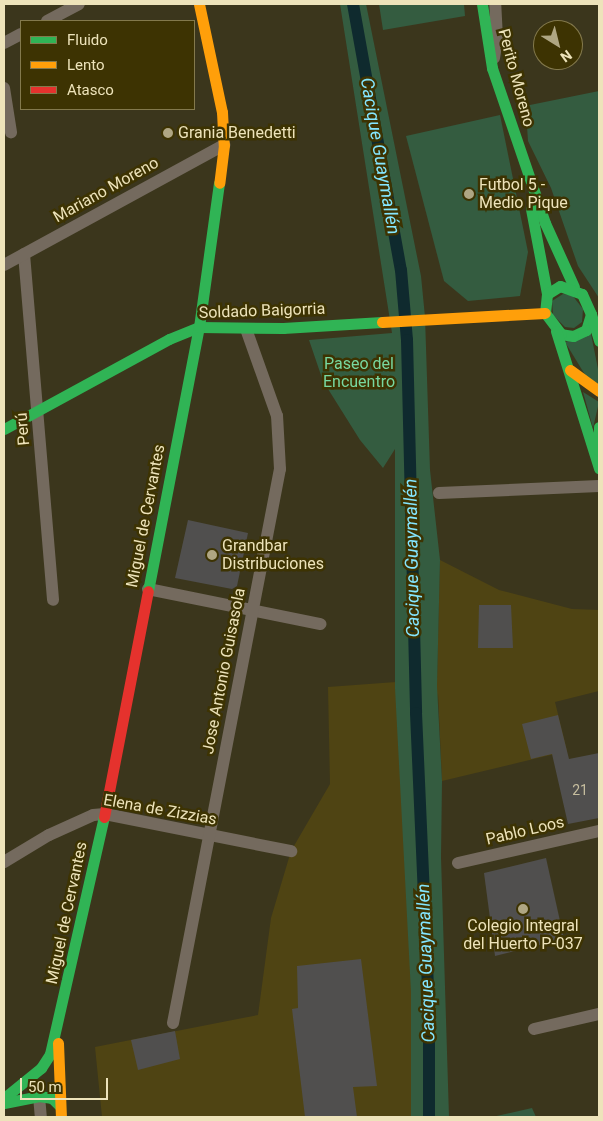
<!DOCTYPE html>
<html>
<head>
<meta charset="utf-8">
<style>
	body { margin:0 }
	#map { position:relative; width:603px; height:1121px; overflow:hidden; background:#3b361c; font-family:Roboto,sans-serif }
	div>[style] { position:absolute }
	.built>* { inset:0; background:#4f4413 }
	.green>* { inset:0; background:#345c40 }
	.canal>* { height:12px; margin:-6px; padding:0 6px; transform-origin:6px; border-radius:6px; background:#0f2a2e }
	.building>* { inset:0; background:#504f4e }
	.street>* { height:12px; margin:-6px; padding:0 6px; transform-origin:6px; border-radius:6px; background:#746a5e }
	.fast>* { height:11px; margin:-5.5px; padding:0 5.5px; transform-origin:5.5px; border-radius:5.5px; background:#30b455 }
	.slow>* { height:11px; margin:-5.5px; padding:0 5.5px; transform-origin:5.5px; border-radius:5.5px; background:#ff9f0a }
	.jam>* { height:11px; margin:-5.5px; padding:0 5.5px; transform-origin:5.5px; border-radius:5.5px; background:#e5322d }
	.dots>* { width:14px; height:14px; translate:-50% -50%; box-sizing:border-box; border:2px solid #3d3302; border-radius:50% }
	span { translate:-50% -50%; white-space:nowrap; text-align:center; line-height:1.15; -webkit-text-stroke:5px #3d3302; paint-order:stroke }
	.number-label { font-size:14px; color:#c6be9f }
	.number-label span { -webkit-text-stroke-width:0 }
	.street-label { font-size:16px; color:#ede3ba }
	.poi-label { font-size:16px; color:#ede3ba }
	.left { translate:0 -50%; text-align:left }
	.park-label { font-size:16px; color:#78d8a0 }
	.water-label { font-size:18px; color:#84e6ff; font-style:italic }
	.frame { position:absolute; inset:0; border:5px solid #ede3ba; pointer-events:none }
	.legend { position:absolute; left:20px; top:20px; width:175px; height:90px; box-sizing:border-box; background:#3d3302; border:1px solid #83794c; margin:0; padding:6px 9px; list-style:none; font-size:15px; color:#ede3ba }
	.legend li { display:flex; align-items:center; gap:10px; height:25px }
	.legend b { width:25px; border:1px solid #83794c }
	.north { position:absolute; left:533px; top:20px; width:50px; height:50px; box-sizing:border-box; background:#3d3302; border:1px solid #83794c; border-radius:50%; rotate:144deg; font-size:14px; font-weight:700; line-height:20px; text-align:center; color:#ede3ba }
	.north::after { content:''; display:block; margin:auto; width:18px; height:22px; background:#afa683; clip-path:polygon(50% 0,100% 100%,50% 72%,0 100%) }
	.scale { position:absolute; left:20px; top:1078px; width:88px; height:22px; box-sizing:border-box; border:2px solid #ede3ba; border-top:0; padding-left:6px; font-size:15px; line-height:18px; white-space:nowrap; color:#ede3ba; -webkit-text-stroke:4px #3d3302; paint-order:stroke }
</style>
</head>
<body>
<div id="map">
	<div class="built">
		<i style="clip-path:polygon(440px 560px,499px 590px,572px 609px,599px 610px,599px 691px,555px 702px,567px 751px,442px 781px,438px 693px,411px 992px,411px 1117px,102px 1117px,95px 1047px,258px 1015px,271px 918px,291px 851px,330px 784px,328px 687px,437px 679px)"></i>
	</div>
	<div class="green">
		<i style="clip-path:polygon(340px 4px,366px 4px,421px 276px,425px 317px,430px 470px,440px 560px,437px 686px,442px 781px,441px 857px,449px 1117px,411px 1117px,411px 992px,395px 688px,395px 449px,383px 468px,360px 440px,323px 381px,309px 340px,392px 333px)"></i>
		<i style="clip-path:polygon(379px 4px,464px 4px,465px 16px,383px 30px)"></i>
		<i style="clip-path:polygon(599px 91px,599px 298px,578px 266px,551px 188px,528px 141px,527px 126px,530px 118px,525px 106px)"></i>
		<i style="clip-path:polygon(500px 115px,528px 252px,520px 296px,468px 301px,444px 281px,406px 136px)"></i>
		<i style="clip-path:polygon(563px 294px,572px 295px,583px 309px,582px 322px,574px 328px,565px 327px,553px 315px,552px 301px)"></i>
		<i style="clip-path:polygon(591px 334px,599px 374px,599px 386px,587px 378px,565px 342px)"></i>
		<i style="clip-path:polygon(583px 392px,599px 402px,593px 428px)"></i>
		<i style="clip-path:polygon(532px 1108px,536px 1117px,492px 1117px)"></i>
	</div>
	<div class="canal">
		<i style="left:353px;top:4px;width:270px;rotate:79.8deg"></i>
		<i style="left:401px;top:270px;width:70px;rotate:85.1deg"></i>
		<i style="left:407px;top:340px;width:373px;rotate:88.6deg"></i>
		<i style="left:416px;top:713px;width:302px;rotate:87.5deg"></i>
		<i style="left:429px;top:1015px;width:102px;rotate:90deg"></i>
	</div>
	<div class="building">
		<i style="clip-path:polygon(188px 520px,248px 533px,237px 586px,232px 589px,175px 578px)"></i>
		<i style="clip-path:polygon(479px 605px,511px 605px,513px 648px,478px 648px)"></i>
		<i style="clip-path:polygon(558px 715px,569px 759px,599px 753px,599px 818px,568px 824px,552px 754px,531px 759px,522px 724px)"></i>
		<i style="clip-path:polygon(546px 858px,564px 939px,495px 956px,484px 873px)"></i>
		<i style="clip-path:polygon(361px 959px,377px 1086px,353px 1087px,357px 1117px,305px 1117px,292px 1009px,298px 1008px,297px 966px)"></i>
		<i style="clip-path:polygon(175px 1031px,180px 1059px,138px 1070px,131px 1040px)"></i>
	</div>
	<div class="street">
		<i style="left:47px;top:21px;width:36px;rotate:-28deg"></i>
		<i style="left:4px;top:43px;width:19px;rotate:-28deg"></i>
		<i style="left:494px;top:58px;width:20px;rotate:-81deg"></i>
		<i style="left:497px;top:38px;width:34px;rotate:-93deg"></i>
		<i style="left:4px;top:88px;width:45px;rotate:81deg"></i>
		<i style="left:24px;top:254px;width:347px;rotate:85.2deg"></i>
		<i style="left:4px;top:265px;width:251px;rotate:-28.6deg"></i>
		<i style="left:439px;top:493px;width:160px;rotate:-2.5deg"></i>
		<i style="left:148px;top:589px;width:176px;rotate:11.5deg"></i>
		<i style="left:4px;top:862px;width:52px;rotate:-31deg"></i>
		<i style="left:49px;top:835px;width:48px;rotate:-24.4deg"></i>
		<i style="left:93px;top:815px;width:12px;rotate:-5deg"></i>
		<i style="left:105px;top:814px;width:190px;rotate:11.3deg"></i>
		<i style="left:458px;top:863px;width:145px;rotate:-12.8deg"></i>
		<i style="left:173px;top:1023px;width:564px;rotate:-79.07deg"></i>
		<i style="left:280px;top:469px;width:53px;rotate:-93.2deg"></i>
		<i style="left:277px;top:416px;width:92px;rotate:-109.6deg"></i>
		<i style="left:534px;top:1029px;width:67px;rotate:-13deg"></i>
		<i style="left:39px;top:1096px;width:21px;rotate:85deg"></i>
	</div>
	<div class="fast">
		<i style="left:482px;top:4px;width:65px;rotate:81.1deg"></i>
		<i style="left:492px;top:68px;width:164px;rotate:71.1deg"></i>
		<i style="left:545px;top:223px;width:70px;rotate:65.6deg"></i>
		<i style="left:531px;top:209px;width:86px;rotate:79.3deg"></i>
		<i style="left:591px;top:314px;width:17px;rotate:107deg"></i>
		<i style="left:586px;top:330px;width:14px;rotate:155deg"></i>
		<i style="left:573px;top:336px;width:12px;rotate:-171deg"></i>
		<i style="left:561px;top:334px;width:26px;rotate:-127deg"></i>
		<i style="left:545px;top:313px;width:19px;rotate:-84deg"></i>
		<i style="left:547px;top:294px;width:15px;rotate:-32deg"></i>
		<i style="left:560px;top:286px;width:23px;rotate:20deg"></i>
		<i style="left:582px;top:294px;width:22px;rotate:66deg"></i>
		<i style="left:591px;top:314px;width:28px;rotate:73deg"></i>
		<i style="left:556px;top:331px;width:144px;rotate:72.6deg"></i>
		<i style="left:599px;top:427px;width:24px;rotate:90deg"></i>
		<i style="left:4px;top:429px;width:188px;rotate:-28.6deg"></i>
		<i style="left:169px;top:339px;width:32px;rotate:-22deg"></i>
		<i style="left:199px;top:327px;width:84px;rotate:0.7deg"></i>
		<i style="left:283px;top:328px;width:99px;rotate:-3.5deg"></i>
		<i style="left:148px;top:591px;width:269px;rotate:-79.1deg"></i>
		<i style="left:199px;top:327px;width:145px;rotate:-82.1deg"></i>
		<i style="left:4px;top:1098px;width:48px;rotate:-39deg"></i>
		<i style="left:41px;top:1068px;width:17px;rotate:-57deg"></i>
		<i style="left:50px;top:1054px;width:243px;rotate:-77.2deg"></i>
		<i style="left:4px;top:1103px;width:36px;rotate:-11deg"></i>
		<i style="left:39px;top:1096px;width:13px;rotate:9deg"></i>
		<i style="left:52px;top:1098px;width:11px;rotate:45deg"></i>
	</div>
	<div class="slow">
		<i style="left:199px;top:4px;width:110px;rotate:78deg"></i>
		<i style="left:222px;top:112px;width:33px;rotate:87deg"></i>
		<i style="left:224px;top:145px;width:38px;rotate:97deg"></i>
		<i style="left:382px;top:322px;width:163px;rotate:-3.2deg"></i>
		<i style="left:570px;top:370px;width:36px;rotate:36deg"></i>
		<i style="left:58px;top:1043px;width:74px;rotate:87.7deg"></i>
	</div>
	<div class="jam">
		<i style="left:104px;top:817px;width:230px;rotate:-79deg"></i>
	</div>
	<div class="dots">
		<i style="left:168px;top:133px;background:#afa683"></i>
		<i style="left:469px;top:194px;background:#afa683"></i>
		<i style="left:212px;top:555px;background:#afa683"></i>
		<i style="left:523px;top:909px;background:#afa683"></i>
	</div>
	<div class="number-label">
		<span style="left:580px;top:790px">21</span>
	</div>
	<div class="street-label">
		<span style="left:516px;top:78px;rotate:75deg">Perito Moreno</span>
		<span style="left:106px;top:190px;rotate:-29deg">Mariano Moreno</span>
		<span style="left:262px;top:311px;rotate:-2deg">Soldado Baigorria</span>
		<span style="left:23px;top:429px;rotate:-95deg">Perú</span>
		<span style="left:146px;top:516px;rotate:-79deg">Miguel de Cervantes</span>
		<span style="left:224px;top:671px;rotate:-79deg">Jose Antonio Guisasola</span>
		<span style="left:160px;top:810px;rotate:10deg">Elena de Zizzias</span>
		<span style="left:525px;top:831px;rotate:-13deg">Pablo Loos</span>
		<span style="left:67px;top:913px;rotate:-78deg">Miguel de Cervantes</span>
	</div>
	<div class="poi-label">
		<span class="left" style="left:178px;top:133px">Grania Benedetti</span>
		<span class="left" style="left:479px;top:194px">Futbol 5 -<br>Medio Pique</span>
		<span class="left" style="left:222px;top:555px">Grandbar<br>Distribuciones</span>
		<span style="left:523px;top:935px">Colegio Integral<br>del Huerto P-037</span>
	</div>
	<div class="park-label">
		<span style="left:359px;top:373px">Paseo del<br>Encuentro</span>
	</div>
	<div class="water-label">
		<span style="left:380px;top:156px;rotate:80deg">Cacique Guaymallén</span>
		<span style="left:412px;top:558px;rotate:-91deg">Cacique Guaymallén</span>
		<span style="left:426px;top:963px;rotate:-92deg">Cacique Guaymallén</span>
	</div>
	<div class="frame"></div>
	<ul class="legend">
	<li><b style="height:6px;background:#30b455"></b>Fluido</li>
	<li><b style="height:6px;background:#ff9f0a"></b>Lento</li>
	<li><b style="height:6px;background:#e5322d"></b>Atasco</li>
	</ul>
	<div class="north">N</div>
	<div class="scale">50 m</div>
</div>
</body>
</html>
